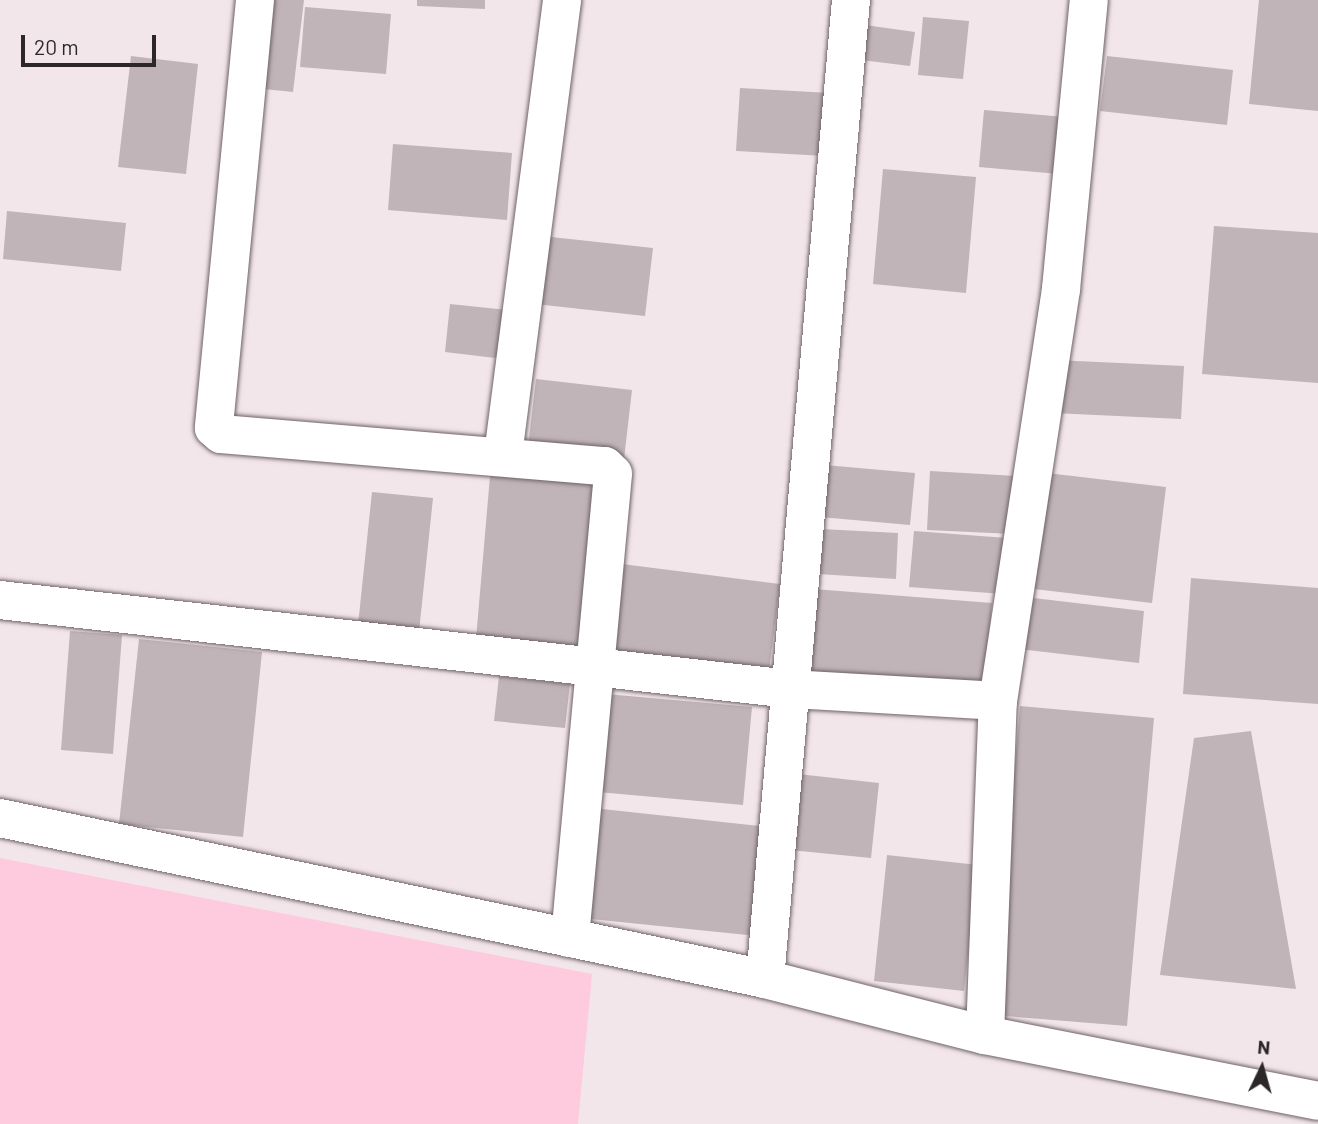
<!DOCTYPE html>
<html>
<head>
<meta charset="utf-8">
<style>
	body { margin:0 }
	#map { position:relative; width:1318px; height:1124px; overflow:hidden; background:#f3e6eb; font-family:Barlow,sans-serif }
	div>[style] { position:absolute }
	.green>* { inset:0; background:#fecadd }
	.building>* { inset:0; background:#c0b4b8 }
	.roads { filter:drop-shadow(0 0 2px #6d6367) drop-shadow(0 0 2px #6d6367) }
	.minor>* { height:38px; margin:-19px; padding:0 19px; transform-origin:19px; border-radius:19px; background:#fff }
	.tertiary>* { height:38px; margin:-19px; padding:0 19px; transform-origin:19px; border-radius:19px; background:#fff }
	span { translate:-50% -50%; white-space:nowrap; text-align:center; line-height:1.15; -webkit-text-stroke:5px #f3e6eb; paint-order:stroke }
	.north { position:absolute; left:1227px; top:1033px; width:70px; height:70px; -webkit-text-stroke:5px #f3e6eb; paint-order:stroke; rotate:5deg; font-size:19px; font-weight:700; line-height:28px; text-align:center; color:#2c2829 }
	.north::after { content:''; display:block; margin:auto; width:24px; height:32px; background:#2c2829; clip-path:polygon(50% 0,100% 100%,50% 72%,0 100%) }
	.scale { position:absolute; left:21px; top:35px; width:135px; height:32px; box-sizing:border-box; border:4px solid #2c2829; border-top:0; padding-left:9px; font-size:21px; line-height:24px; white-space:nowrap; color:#2c2829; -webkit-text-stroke:5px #f3e6eb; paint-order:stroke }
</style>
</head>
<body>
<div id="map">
	<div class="green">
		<i style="clip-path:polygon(0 858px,592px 974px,578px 1124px,0 1124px)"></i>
	</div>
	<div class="building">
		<i style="clip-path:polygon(264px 0,304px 0,293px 92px,253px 88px)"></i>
		<i style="clip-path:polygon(417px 0,485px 0,485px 9px,417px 6px)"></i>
		<i style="clip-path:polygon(1259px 0,1318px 0,1318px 111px,1249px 104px)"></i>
		<i style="clip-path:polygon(305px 7px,391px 14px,386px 74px,300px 67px)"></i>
		<i style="clip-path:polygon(923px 17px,969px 21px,963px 79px,918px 75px)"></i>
		<i style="clip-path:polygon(865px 25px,915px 32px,910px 66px,861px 60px)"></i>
		<i style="clip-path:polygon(131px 56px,198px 64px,186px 174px,118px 167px)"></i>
		<i style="clip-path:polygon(1107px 56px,1233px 70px,1227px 125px,1100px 111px)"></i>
		<i style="clip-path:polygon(740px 88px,830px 93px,825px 156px,736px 151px)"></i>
		<i style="clip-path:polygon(984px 110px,1076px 118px,1071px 175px,979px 167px)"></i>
		<i style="clip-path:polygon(393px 144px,512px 153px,507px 220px,388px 210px)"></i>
		<i style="clip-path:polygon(883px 169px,976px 177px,966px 293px,873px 284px)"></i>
		<i style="clip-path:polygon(7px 211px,126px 223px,121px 271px,3px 259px)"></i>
		<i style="clip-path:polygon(1214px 226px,1318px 233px,1318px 383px,1202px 374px)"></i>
		<i style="clip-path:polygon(542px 236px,653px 248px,645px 316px,535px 304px)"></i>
		<i style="clip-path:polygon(450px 304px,517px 311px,512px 360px,445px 352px)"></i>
		<i style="clip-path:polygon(1055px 360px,1184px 366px,1181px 419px,1053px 413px)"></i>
		<i style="clip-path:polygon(536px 379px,632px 390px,624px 459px,528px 447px)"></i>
		<i style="clip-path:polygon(825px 465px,915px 473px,910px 525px,820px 517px)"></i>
		<i style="clip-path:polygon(930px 471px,1016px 476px,1013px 534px,927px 530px)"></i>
		<i style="clip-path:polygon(1047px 473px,1166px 487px,1152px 603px,1034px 589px)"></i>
		<i style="clip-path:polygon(490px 476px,603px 485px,589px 649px,476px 639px)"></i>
		<i style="clip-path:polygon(372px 492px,433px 498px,419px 632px,358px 625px)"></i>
		<i style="clip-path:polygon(821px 529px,898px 533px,896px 579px,818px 574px)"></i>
		<i style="clip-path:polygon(914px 531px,1007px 538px,1003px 594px,909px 587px)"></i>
		<i style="clip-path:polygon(622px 564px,780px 584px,768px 679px,610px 660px)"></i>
		<i style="clip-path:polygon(1191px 578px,1318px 588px,1318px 704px,1183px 694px)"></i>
		<i style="clip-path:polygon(814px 589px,992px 603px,985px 689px,807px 675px)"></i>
		<i style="clip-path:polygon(1025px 597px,1144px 611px,1139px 663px,1019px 649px)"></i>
		<i style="clip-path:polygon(70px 631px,122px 635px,113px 754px,61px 750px)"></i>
		<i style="clip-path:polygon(139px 639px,262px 652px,243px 837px,119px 824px)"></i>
		<i style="clip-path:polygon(499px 676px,570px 684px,565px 728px,494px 721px)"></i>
		<i style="clip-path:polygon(606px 694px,752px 707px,743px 805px,598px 792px)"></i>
		<i style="clip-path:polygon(1020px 706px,1154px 718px,1127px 1026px,993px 1015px)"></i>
		<i style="clip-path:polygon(1251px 731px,1296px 989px,1160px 975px,1194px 738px)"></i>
		<i style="clip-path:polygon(798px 774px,879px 783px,871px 858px,790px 850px)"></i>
		<i style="clip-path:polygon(593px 808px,769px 827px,757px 936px,581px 918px)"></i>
		<i style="clip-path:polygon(887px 855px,978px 865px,964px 991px,874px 981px)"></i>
	</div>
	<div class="roads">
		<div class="minor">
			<i style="left:255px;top:0;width:430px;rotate:95.5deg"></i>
			<i style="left:214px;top:428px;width:9px;rotate:41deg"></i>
			<i style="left:221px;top:434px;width:385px;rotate:4.8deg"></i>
			<i style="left:605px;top:466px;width:11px;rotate:45deg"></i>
			<i style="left:613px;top:474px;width:466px;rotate:95.3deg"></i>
			<i style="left:503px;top:455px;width:459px;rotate:-82.6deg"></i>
			<i style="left:0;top:600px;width:795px;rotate:6.43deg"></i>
			<i style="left:790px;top:689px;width:208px;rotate:3.3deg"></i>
			<i style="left:765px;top:979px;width:983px;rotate:-84.98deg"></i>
			<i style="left:985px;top:1035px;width:334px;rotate:-87.8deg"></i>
			<i style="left:998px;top:701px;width:417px;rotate:-81.3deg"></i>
			<i style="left:1061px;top:289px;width:290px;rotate:-84.5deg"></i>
		</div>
		<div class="tertiary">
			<i style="left:0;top:818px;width:782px;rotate:11.88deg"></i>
			<i style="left:765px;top:979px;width:227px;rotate:14.3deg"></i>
			<i style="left:985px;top:1035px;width:339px;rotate:11.2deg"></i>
		</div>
	</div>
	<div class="north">N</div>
	<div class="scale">20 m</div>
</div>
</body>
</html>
